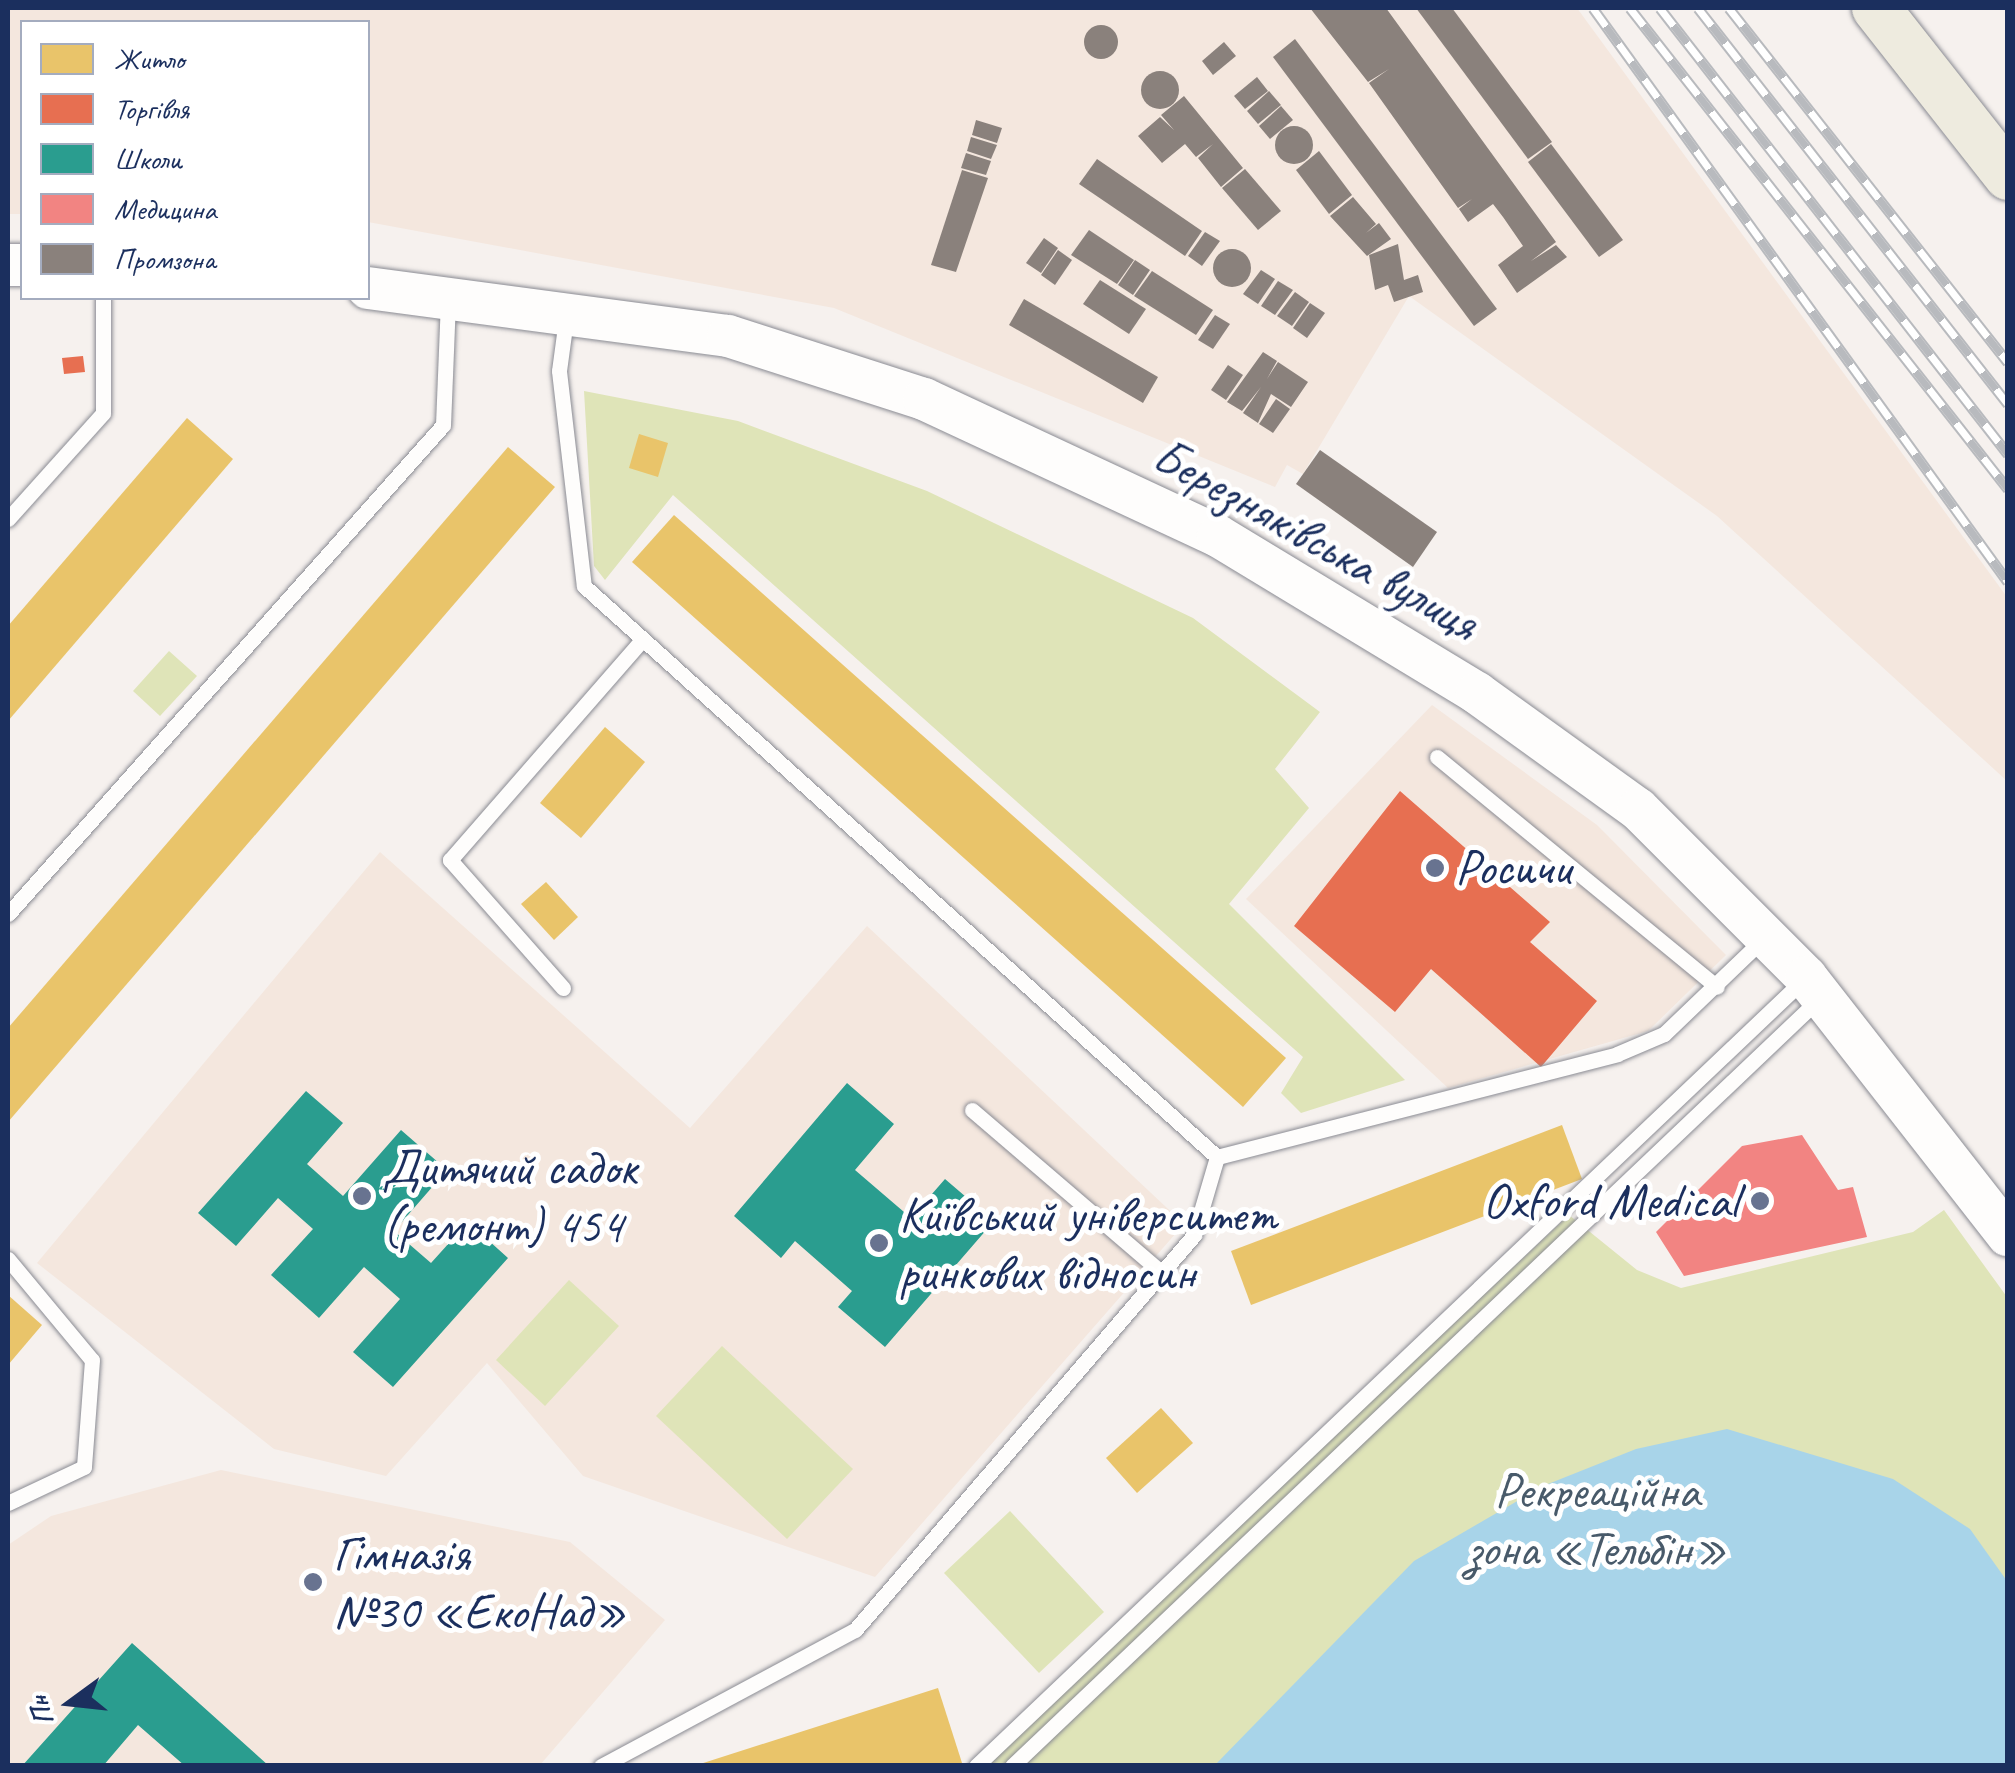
<!DOCTYPE html>
<html>
<head>
<meta charset="utf-8">
<style>
	body { margin:0 }
	#map { position:relative; width:2015px; height:1773px; overflow:hidden; background:#f6f1ee; font-family:Caveat,sans-serif }
	div>[style] { position:absolute }
	.built>* { inset:0; background:#f4e7de }
	.green>* { inset:0; background:#dfe4b8 }
	.water>* { inset:0; background:#a8d4e9 }
	.homes>* { inset:0; background:#e9c46a }
	.shops>* { inset:0; background:#e76f51 }
	.schools>* { inset:0; background:#2a9d8f }
	.health>* { inset:0; background:#f28482 }
	.industry>* { inset:0; background:#8a817c }
	.round { border-radius:50% }
	.roads { filter:drop-shadow(0 0 2px #8a8b93) drop-shadow(0 0 2px #8a8b93) }
	.lane>* { height:15px; margin:-7.5px; padding:0 7.5px; transform-origin:7.5px; border-radius:7.5px; background:#fefdfc }
	.secondary>* { height:42px; margin:-21px; padding:0 21px; transform-origin:21px; border-radius:21px; background:#fefdfc }
	.primary>* { height:48px; margin:-24px; padding:0 24px; transform-origin:24px; border-radius:24px; background:#eeebdf }
	.rail>* { height:11px; margin-top:-5.5px; transform-origin:0; background:repeating-linear-gradient(90deg,#fff 0 22px,#b8babe 0 44px); box-sizing:border-box; border-block:2px solid #b8babe }
	.dots>* { width:28px; height:28px; translate:-50% -50%; box-sizing:border-box; border:5px solid #fff; border-radius:50% }
	span { translate:-50% -50%; white-space:nowrap; text-align:center; line-height:1.15; -webkit-text-stroke:10px #fff; paint-order:stroke }
	.street-label { font-size:50px; color:#1b2f5e }
	.poi-label { font-size:50px; color:#1b2f5e }
	.left { translate:0 -50%; text-align:left }
	.right { translate:-100% -50%; text-align:right }
	.park-label { font-size:50px; color:#485a6a }
	.frame { position:absolute; inset:0; border:10px solid #1b2f5e; pointer-events:none }
	.legend { position:absolute; left:20px; top:20px; width:350px; height:280px; box-sizing:border-box; background:#fff; border:2px solid #a4acbf; margin:0; padding:12px 18px; list-style:none; font-size:30px; color:#1b2f5e }
	.legend li { display:flex; align-items:center; gap:20px; height:50px }
	.legend b { width:50px; border:2px solid #a4acbf }
	.north { position:absolute; left:20px; top:1653px; width:100px; height:100px; -webkit-text-stroke:8px #fff; paint-order:stroke; rotate:255deg; font-size:28px; font-weight:700; line-height:40px; text-align:center; color:#1b2f5e }
	.north::after { content:''; display:block; margin:auto; width:35px; height:45px; background:#1b2f5e; clip-path:polygon(50% 0,100% 100%,50% 72%,0 100%) }
</style>
</head>
<body>
<div id="map">
	<div class="built">
		<i style="clip-path:polygon(8px 8px,1577px 8px,2007px 597px,2007px 781px,1717px 516px,1409px 296px,1303px 474px,1287px 465px,1275px 487px,834px 308px,368px 222px,368px 22px,22px 22px,22px 214px,8px 214px)"></i>
		<i style="clip-path:polygon(1432px 705px,1597px 825px,1726px 955px,1648px 1031px,1448px 1088px,1246px 899px)"></i>
		<i style="clip-path:polygon(380px 852px,690px 1128px,867px 926px,1184px 1224px,875px 1577px,583px 1476px,487px 1363px,386px 1476px,274px 1449px,37px 1263px)"></i>
		<i style="clip-path:polygon(221px 1470px,570px 1542px,665px 1620px,540px 1765px,8px 1766px,8px 1545px,51px 1516px)"></i>
	</div>
	<div class="green">
		<i style="clip-path:polygon(584px 391px,738px 421px,927px 491px,1193px 618px,1320px 712px,1275px 769px,1309px 808px,1229px 904px,1405px 1080px,1301px 1113px,1281px 1093px,1303px 1057px,673px 495px,605px 580px,594px 566px)"></i>
		<i style="clip-path:polygon(169px 651px,197px 676px,160px 716px,133px 691px)"></i>
		<i style="clip-path:polygon(1944px 1210px,2007px 1297px,2007px 1765px,979px 1766px,1569px 1215px,1637px 1270px,1681px 1288px,1913px 1232px)"></i>
		<i style="clip-path:polygon(569px 1280px,619px 1326px,545px 1406px,496px 1360px)"></i>
		<i style="clip-path:polygon(722px 1346px,853px 1469px,787px 1539px,656px 1416px)"></i>
		<i style="clip-path:polygon(1010px 1511px,1104px 1612px,1039px 1673px,944px 1573px)"></i>
	</div>
	<div class="water">
		<i style="clip-path:polygon(1727px 1429px,1893px 1479px,1970px 1529px,2007px 1581px,2007px 1765px,1215px 1765px,1414px 1561px,1543px 1486px,1636px 1449px)"></i>
	</div>
	<div class="homes">
		<i style="clip-path:polygon(187px 418px,233px 459px,8px 721px,8px 626px)"></i>
		<i style="clip-path:polygon(639px 434px,668px 443px,658px 477px,629px 468px)"></i>
		<i style="clip-path:polygon(508px 447px,555px 487px,8px 1122px,8px 1028px)"></i>
		<i style="clip-path:polygon(674px 515px,1286px 1058px,1243px 1107px,632px 562px)"></i>
		<i style="clip-path:polygon(605px 727px,645px 762px,581px 838px,540px 803px)"></i>
		<i style="clip-path:polygon(546px 882px,578px 917px,554px 940px,521px 904px)"></i>
		<i style="clip-path:polygon(1562px 1125px,1582px 1179px,1251px 1305px,1231px 1251px)"></i>
		<i style="clip-path:polygon(8px 1295px,42px 1325px,8px 1365px)"></i>
		<i style="clip-path:polygon(1161px 1408px,1193px 1443px,1137px 1493px,1106px 1458px)"></i>
		<i style="clip-path:polygon(938px 1688px,963px 1766px,697px 1766px,697px 1765px)"></i>
	</div>
	<div class="shops">
		<i style="clip-path:polygon(83px 356px,85px 372px,64px 374px,62px 358px)"></i>
		<i style="clip-path:polygon(1400px 791px,1550px 922px,1530px 942px,1597px 1001px,1541px 1067px,1431px 969px,1395px 1012px,1294px 926px)"></i>
	</div>
	<div class="schools">
		<i style="clip-path:polygon(847px 1083px,894px 1124px,855px 1170px,911px 1218px,945px 1179px,994px 1221px,885px 1347px,838px 1307px,852px 1291px,795px 1241px,781px 1258px,734px 1216px)"></i>
		<i style="clip-path:polygon(306px 1091px,343px 1123px,307px 1164px,343px 1196px,401px 1130px,447px 1170px,394px 1231px,431px 1263px,468px 1222px,508px 1258px,393px 1387px,353px 1352px,400px 1299px,364px 1267px,319px 1318px,271px 1275px,313px 1229px,278px 1198px,236px 1246px,198px 1213px)"></i>
		<i style="clip-path:polygon(132px 1643px,269px 1766px,185px 1766px,138px 1725px,103px 1766px,22px 1766px)"></i>
	</div>
	<div class="health">
		<i style="clip-path:polygon(1802px 1135px,1838px 1190px,1853px 1187px,1867px 1237px,1684px 1276px,1656px 1232px,1742px 1146px)"></i>
	</div>
	<div class="industry">
		<i style="clip-path:polygon(1310px 8px,1386px 8px,1556px 242px,1531px 261px,1556px 245px,1567px 257px,1517px 293px,1498px 265px,1523px 246px,1503px 217px,1493px 204px,1468px 222px,1459px 209px,1472px 199px,1458px 208px,1369px 83px,1389px 69px,1368px 82px)"></i>
		<i style="clip-path:polygon(1416px 8px,1452px 8px,1552px 142px,1528px 159px)"></i>
		<i class="round" style="left:1084px;top:25px;width:34px;height:34px"></i>
		<i style="clip-path:polygon(1295px 39px,1497px 309px,1474px 326px,1273px 57px)"></i>
		<i style="clip-path:polygon(1224px 42px,1236px 56px,1213px 75px,1202px 61px)"></i>
		<i class="round" style="left:1141px;top:71px;width:38px;height:38px"></i>
		<i style="clip-path:polygon(1257px 77px,1268px 91px,1245px 109px,1234px 96px)"></i>
		<i style="clip-path:polygon(1269px 91px,1281px 105px,1258px 124px,1247px 111px)"></i>
		<i style="clip-path:polygon(1184px 96px,1243px 168px,1221px 187px,1198px 158px,1213px 144px,1196px 157px,1185px 144px,1162px 163px,1138px 136px,1160px 117px,1174px 130px,1161px 115px)"></i>
		<i style="clip-path:polygon(1281px 106px,1293px 120px,1270px 139px,1259px 126px)"></i>
		<i style="clip-path:polygon(976px 120px,1002px 128px,997px 143px,972px 135px)"></i>
		<i class="round" style="left:1275px;top:126px;width:38px;height:38px"></i>
		<i style="clip-path:polygon(971px 137px,997px 145px,991px 159px,967px 151px)"></i>
		<i style="clip-path:polygon(1551px 144px,1623px 240px,1599px 257px,1528px 162px)"></i>
		<i style="clip-path:polygon(1319px 151px,1352px 195px,1329px 214px,1296px 170px)"></i>
		<i style="clip-path:polygon(966px 153px,991px 161px,986px 175px,961px 168px)"></i>
		<i style="clip-path:polygon(1097px 159px,1202px 231px,1185px 256px,1079px 184px)"></i>
		<i style="clip-path:polygon(1245px 169px,1281px 211px,1258px 230px,1222px 188px)"></i>
		<i style="clip-path:polygon(962px 170px,988px 178px,956px 272px,931px 265px)"></i>
		<i style="clip-path:polygon(1353px 197px,1376px 224px,1366px 233px,1379px 223px,1391px 239px,1367px 256px,1330px 216px)"></i>
		<i style="clip-path:polygon(1089px 230px,1134px 260px,1117px 284px,1071px 255px)"></i>
		<i style="clip-path:polygon(1205px 232px,1220px 241px,1202px 266px,1188px 256px)"></i>
		<i style="clip-path:polygon(1044px 238px,1058px 248px,1041px 273px,1026px 263px)"></i>
		<i style="clip-path:polygon(1398px 244px,1404px 280px,1418px 275px,1423px 292px,1394px 302px,1388px 285px,1375px 290px,1369px 255px)"></i>
		<i class="round" style="left:1213px;top:249px;width:38px;height:38px"></i>
		<i style="clip-path:polygon(1058px 250px,1072px 260px,1055px 285px,1041px 275px)"></i>
		<i style="clip-path:polygon(1135px 260px,1150px 270px,1133px 295px,1118px 285px)"></i>
		<i style="clip-path:polygon(1261px 270px,1275px 279px,1258px 304px,1243px 294px)"></i>
		<i style="clip-path:polygon(1152px 271px,1213px 310px,1196px 335px,1134px 296px)"></i>
		<i style="clip-path:polygon(1100px 280px,1146px 309px,1129px 334px,1083px 304px)"></i>
		<i style="clip-path:polygon(1278px 281px,1293px 290px,1275px 315px,1261px 306px)"></i>
		<i style="clip-path:polygon(1295px 292px,1309px 302px,1292px 326px,1277px 316px)"></i>
		<i style="clip-path:polygon(1024px 299px,1158px 377px,1143px 403px,1009px 325px)"></i>
		<i style="clip-path:polygon(1310px 303px,1325px 313px,1307px 338px,1293px 328px)"></i>
		<i style="clip-path:polygon(1215px 315px,1230px 324px,1213px 349px,1198px 340px)"></i>
		<i style="clip-path:polygon(1263px 352px,1277px 361px,1267px 379px,1278px 362px,1308px 382px,1291px 407px,1271px 394px,1258px 423px,1243px 413px,1261px 387px,1242px 411px,1227px 402px)"></i>
		<i style="clip-path:polygon(1228px 365px,1243px 375px,1226px 400px,1211px 390px)"></i>
		<i style="clip-path:polygon(1276px 399px,1290px 409px,1273px 433px,1259px 424px)"></i>
		<i style="clip-path:polygon(1320px 450px,1437px 532px,1413px 567px,1296px 484px)"></i>
	</div>
	<div class="roads">
		<div class="lane">
			<i style="left:566px;top:319px;width:52px;rotate:97.7deg"></i>
			<i style="left:559px;top:371px;width:216px;rotate:83.4deg"></i>
			<i style="left:584px;top:586px;width:852px;rotate:42.05deg"></i>
			<i style="left:1217px;top:1157px;width:413px;rotate:-14.4deg"></i>
			<i style="left:1617px;top:1054px;width:51px;rotate:-23.1deg"></i>
			<i style="left:1664px;top:1034px;width:136px;rotate:-43.8deg"></i>
			<i style="left:8px;top:519px;width:142px;rotate:-48.1deg"></i>
			<i style="left:103px;top:413px;width:115px;rotate:-90deg"></i>
			<i style="left:1437px;top:757px;width:362px;rotate:39.4deg"></i>
			<i style="left:8px;top:914px;width:654px;rotate:-48.34deg"></i>
			<i style="left:443px;top:425px;width:124px;rotate:-87.7deg"></i>
			<i style="left:563px;top:988px;width:171px;rotate:-131.4deg"></i>
			<i style="left:450px;top:860px;width:291px;rotate:-48.9deg"></i>
			<i style="left:972px;top:1110px;width:250px;rotate:40.6deg"></i>
			<i style="left:8px;top:1259px;width:131px;rotate:50.3deg"></i>
			<i style="left:92px;top:1360px;width:107px;rotate:94.3deg"></i>
			<i style="left:84px;top:1467px;width:84px;rotate:154.7deg"></i>
			<i style="left:601px;top:1766px;width:288px;rotate:-28.2deg"></i>
			<i style="left:855px;top:1630px;width:521px;rotate:-49.36deg"></i>
			<i style="left:1194px;top:1235px;width:81px;rotate:-73.6deg"></i>
			<i style="left:976px;top:1766px;width:1141px;rotate:-43.54deg"></i>
			<i style="left:1012px;top:1766px;width:1116px;rotate:-43.55deg"></i>
		</div>
		<div class="secondary">
			<i style="left:8px;top:265px;width:14px"></i>
			<i style="left:368px;top:288px;width:363px;rotate:7.6deg"></i>
			<i style="left:728px;top:336px;width:206px;rotate:17.8deg"></i>
			<i style="left:924px;top:399px;width:324px;rotate:25deg"></i>
			<i style="left:1218px;top:536px;width:303px;rotate:31.2deg"></i>
			<i style="left:1477px;top:693px;width:198px;rotate:35.8deg"></i>
			<i style="left:1638px;top:809px;width:238px;rotate:45deg"></i>
			<i style="left:1806px;top:977px;width:328px;rotate:52deg"></i>
		</div>
		<div class="primary">
			<i style="left:1876px;top:8px;width:214px;rotate:51.8deg"></i>
		</div>
	</div>
	<div class="rail">
		<i style="left:1593px;top:8px;width:708px;rotate:54.13deg"></i>
		<i style="left:1630px;top:8px;width:612px;rotate:51.84deg"></i>
		<i style="left:1660px;top:8px;width:566px;rotate:52.04deg"></i>
		<i style="left:1698px;top:8px;width:503px;rotate:51.95deg"></i>
		<i style="left:1729px;top:8px;width:451px;rotate:51.8deg"></i>
	</div>
	<div class="dots">
		<i style="left:1435px;top:868px;background:#687390"></i>
		<i style="left:362px;top:1196px;background:#687390"></i>
		<i style="left:1760px;top:1201px;background:#687390"></i>
		<i style="left:879px;top:1243px;background:#687390"></i>
		<i style="left:313px;top:1582px;background:#687390"></i>
	</div>
	<div class="street-label">
		<span style="left:1316px;top:539px;rotate:29deg">Березняківська вулиця</span>
	</div>
	<div class="poi-label">
		<span class="left" style="left:1455px;top:868px">Росичи</span>
		<span class="left" style="left:382px;top:1196px">Дитячий садок<br>(ремонт) 454</span>
		<span class="right" style="left:1738px;top:1201px">Oxford Medical</span>
		<span class="left" style="left:899px;top:1243px">Київський університет<br>ринкових відносин</span>
		<span class="left" style="left:333px;top:1582px">Гімназія<br>№30 «ЕкоНад»</span>
	</div>
	<div class="park-label">
		<span style="left:1597px;top:1519px">Рекреаційна<br>зона «Тельбін»</span>
	</div>
	<div class="frame"></div>
	<ul class="legend">
	<li><b style="height:28px;background:#e9c46a"></b>Житло</li>
	<li><b style="height:28px;background:#e76f51"></b>Торгівля</li>
	<li><b style="height:28px;background:#2a9d8f"></b>Школи</li>
	<li><b style="height:28px;background:#f28482"></b>Медицина</li>
	<li><b style="height:28px;background:#8a817c"></b>Промзона</li>
	</ul>
	<div class="north">Пн</div>
</div>
</body>
</html>
